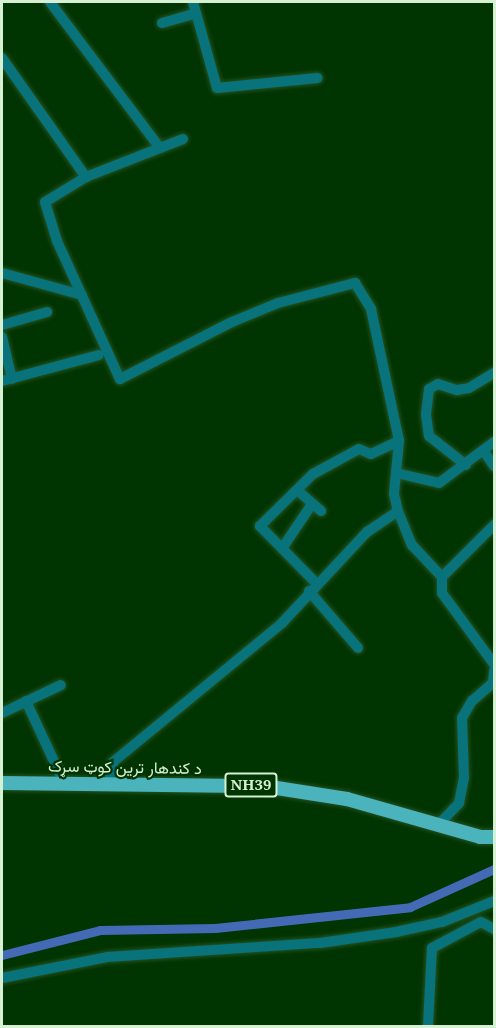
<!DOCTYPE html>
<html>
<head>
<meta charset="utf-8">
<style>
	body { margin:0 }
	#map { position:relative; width:496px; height:1028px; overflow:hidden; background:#003401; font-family:"Noto Serif",Vazirmatn,serif }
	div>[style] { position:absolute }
	.canal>* { height:9px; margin:-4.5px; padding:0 4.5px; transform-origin:4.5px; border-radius:4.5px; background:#446ab6 }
	.roads { filter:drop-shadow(0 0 2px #225223) drop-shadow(0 0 2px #225223) }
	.minor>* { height:10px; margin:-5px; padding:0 5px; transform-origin:5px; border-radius:5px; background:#08737a }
	.major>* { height:14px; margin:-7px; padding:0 7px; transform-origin:7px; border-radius:7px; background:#4ab3bb }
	span { translate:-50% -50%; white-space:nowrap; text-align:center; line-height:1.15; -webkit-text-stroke:4.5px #003401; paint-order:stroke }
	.shield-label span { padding:2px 4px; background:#003401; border:2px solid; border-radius:4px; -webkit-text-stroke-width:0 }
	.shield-label { font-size:15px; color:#d6f0d3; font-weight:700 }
	.street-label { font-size:16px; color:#d6f0d3 }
	.frame { position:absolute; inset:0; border:3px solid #d6f0d3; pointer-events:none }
</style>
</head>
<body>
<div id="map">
	<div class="canal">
		<i style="left:2px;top:955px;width:101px;rotate:-14.3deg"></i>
		<i style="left:100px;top:930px;width:115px;rotate:-1deg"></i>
		<i style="left:215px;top:928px;width:196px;rotate:-6.1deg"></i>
		<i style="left:410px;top:907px;width:92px;rotate:-24.3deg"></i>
	</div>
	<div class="roads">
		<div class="minor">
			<i style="left:50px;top:2px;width:183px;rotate:53deg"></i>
			<i style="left:193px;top:2px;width:89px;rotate:74.4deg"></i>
			<i style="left:217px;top:88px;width:101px;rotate:-5.7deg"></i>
			<i style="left:162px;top:23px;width:35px;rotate:-16deg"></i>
			<i style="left:2px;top:58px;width:146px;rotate:54.8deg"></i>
			<i style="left:183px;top:139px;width:104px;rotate:158.6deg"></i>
			<i style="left:86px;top:177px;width:48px;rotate:148.6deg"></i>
			<i style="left:45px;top:202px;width:41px;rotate:72.9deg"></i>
			<i style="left:57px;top:241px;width:152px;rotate:65.5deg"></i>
			<i style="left:120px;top:379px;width:126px;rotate:-27deg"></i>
			<i style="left:232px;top:322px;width:50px;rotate:-22.4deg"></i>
			<i style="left:278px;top:303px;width:80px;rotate:-14.6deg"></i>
			<i style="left:355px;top:283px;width:31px;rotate:58deg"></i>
			<i style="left:371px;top:309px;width:135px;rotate:78deg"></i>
			<i style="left:399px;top:441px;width:53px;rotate:95.4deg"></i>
			<i style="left:394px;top:494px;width:17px;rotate:77deg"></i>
			<i style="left:398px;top:511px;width:37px;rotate:68deg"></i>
			<i style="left:412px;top:545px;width:44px;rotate:46.8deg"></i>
			<i style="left:442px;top:577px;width:16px;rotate:90deg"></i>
			<i style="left:442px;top:593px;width:88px;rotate:53.8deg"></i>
			<i style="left:2px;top:273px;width:83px;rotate:15.4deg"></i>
			<i style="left:2px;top:325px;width:47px;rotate:-16.1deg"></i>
			<i style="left:2px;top:337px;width:43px;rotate:76.6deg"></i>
			<i style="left:2px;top:381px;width:100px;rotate:-15deg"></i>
			<i style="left:485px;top:453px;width:16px;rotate:55deg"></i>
			<i style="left:466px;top:465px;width:47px;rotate:-141.9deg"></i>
			<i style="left:429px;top:436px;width:22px;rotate:-98deg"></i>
			<i style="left:426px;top:414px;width:25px;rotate:-83deg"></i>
			<i style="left:429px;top:389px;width:10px;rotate:-29deg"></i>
			<i style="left:438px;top:384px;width:20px;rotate:18deg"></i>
			<i style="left:457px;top:390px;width:12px;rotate:-9deg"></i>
			<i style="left:469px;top:388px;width:29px;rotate:-31deg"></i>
			<i style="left:396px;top:473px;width:44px;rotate:13.1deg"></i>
			<i style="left:439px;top:483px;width:69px;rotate:-36.7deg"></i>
			<i style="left:297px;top:490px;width:32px;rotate:41deg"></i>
			<i style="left:283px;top:547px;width:52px;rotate:-56deg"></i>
			<i style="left:442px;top:577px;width:74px;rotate:-45deg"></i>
			<i style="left:316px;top:583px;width:80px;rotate:-134.5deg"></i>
			<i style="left:260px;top:526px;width:74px;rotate:-44.5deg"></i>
			<i style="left:313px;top:474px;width:52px;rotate:-28.5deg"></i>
			<i style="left:359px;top:449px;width:13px;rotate:23deg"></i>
			<i style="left:371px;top:454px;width:31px;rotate:-25deg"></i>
			<i style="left:309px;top:591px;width:75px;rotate:49.3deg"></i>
			<i style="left:26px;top:701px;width:90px;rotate:65.1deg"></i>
			<i style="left:2px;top:713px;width:65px;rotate:-25.4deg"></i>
			<i style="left:109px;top:783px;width:21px;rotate:-79deg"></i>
			<i style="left:113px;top:762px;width:219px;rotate:-39.4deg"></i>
			<i style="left:282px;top:623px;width:125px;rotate:-47deg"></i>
			<i style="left:367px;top:532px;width:37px;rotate:-34deg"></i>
			<i style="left:437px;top:826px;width:32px;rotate:-46deg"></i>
			<i style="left:459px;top:803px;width:25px;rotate:-79deg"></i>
			<i style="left:464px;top:778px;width:60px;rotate:-91.9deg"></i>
			<i style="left:462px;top:718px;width:20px;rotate:-60deg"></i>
			<i style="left:472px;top:701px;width:28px;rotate:-41deg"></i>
			<i style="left:493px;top:683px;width:12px;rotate:-85deg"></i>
			<i style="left:2px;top:978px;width:107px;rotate:-11.3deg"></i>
			<i style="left:107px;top:957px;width:213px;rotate:-3.8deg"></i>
			<i style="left:320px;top:943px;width:77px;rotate:-8.2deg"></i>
			<i style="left:396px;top:932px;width:47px;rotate:-12.3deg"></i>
			<i style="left:442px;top:922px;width:56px;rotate:-22deg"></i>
			<i style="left:428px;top:1026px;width:78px;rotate:-87.1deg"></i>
			<i style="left:432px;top:948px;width:55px;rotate:-28deg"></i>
			<i style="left:481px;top:922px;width:15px;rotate:28deg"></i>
		</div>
		<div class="major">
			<i style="left:2px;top:783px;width:262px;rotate:0.7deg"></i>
			<i style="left:264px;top:786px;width:84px;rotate:8.9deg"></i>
			<i style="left:347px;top:799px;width:138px;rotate:15.9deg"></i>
			<i style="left:480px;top:837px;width:14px"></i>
		</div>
	</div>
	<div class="shield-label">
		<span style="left:251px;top:785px">NH39</span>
	</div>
	<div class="street-label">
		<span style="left:125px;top:767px;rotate:1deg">د کندهار ترين کوټ سړک</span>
	</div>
	<div class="frame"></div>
</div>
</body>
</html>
